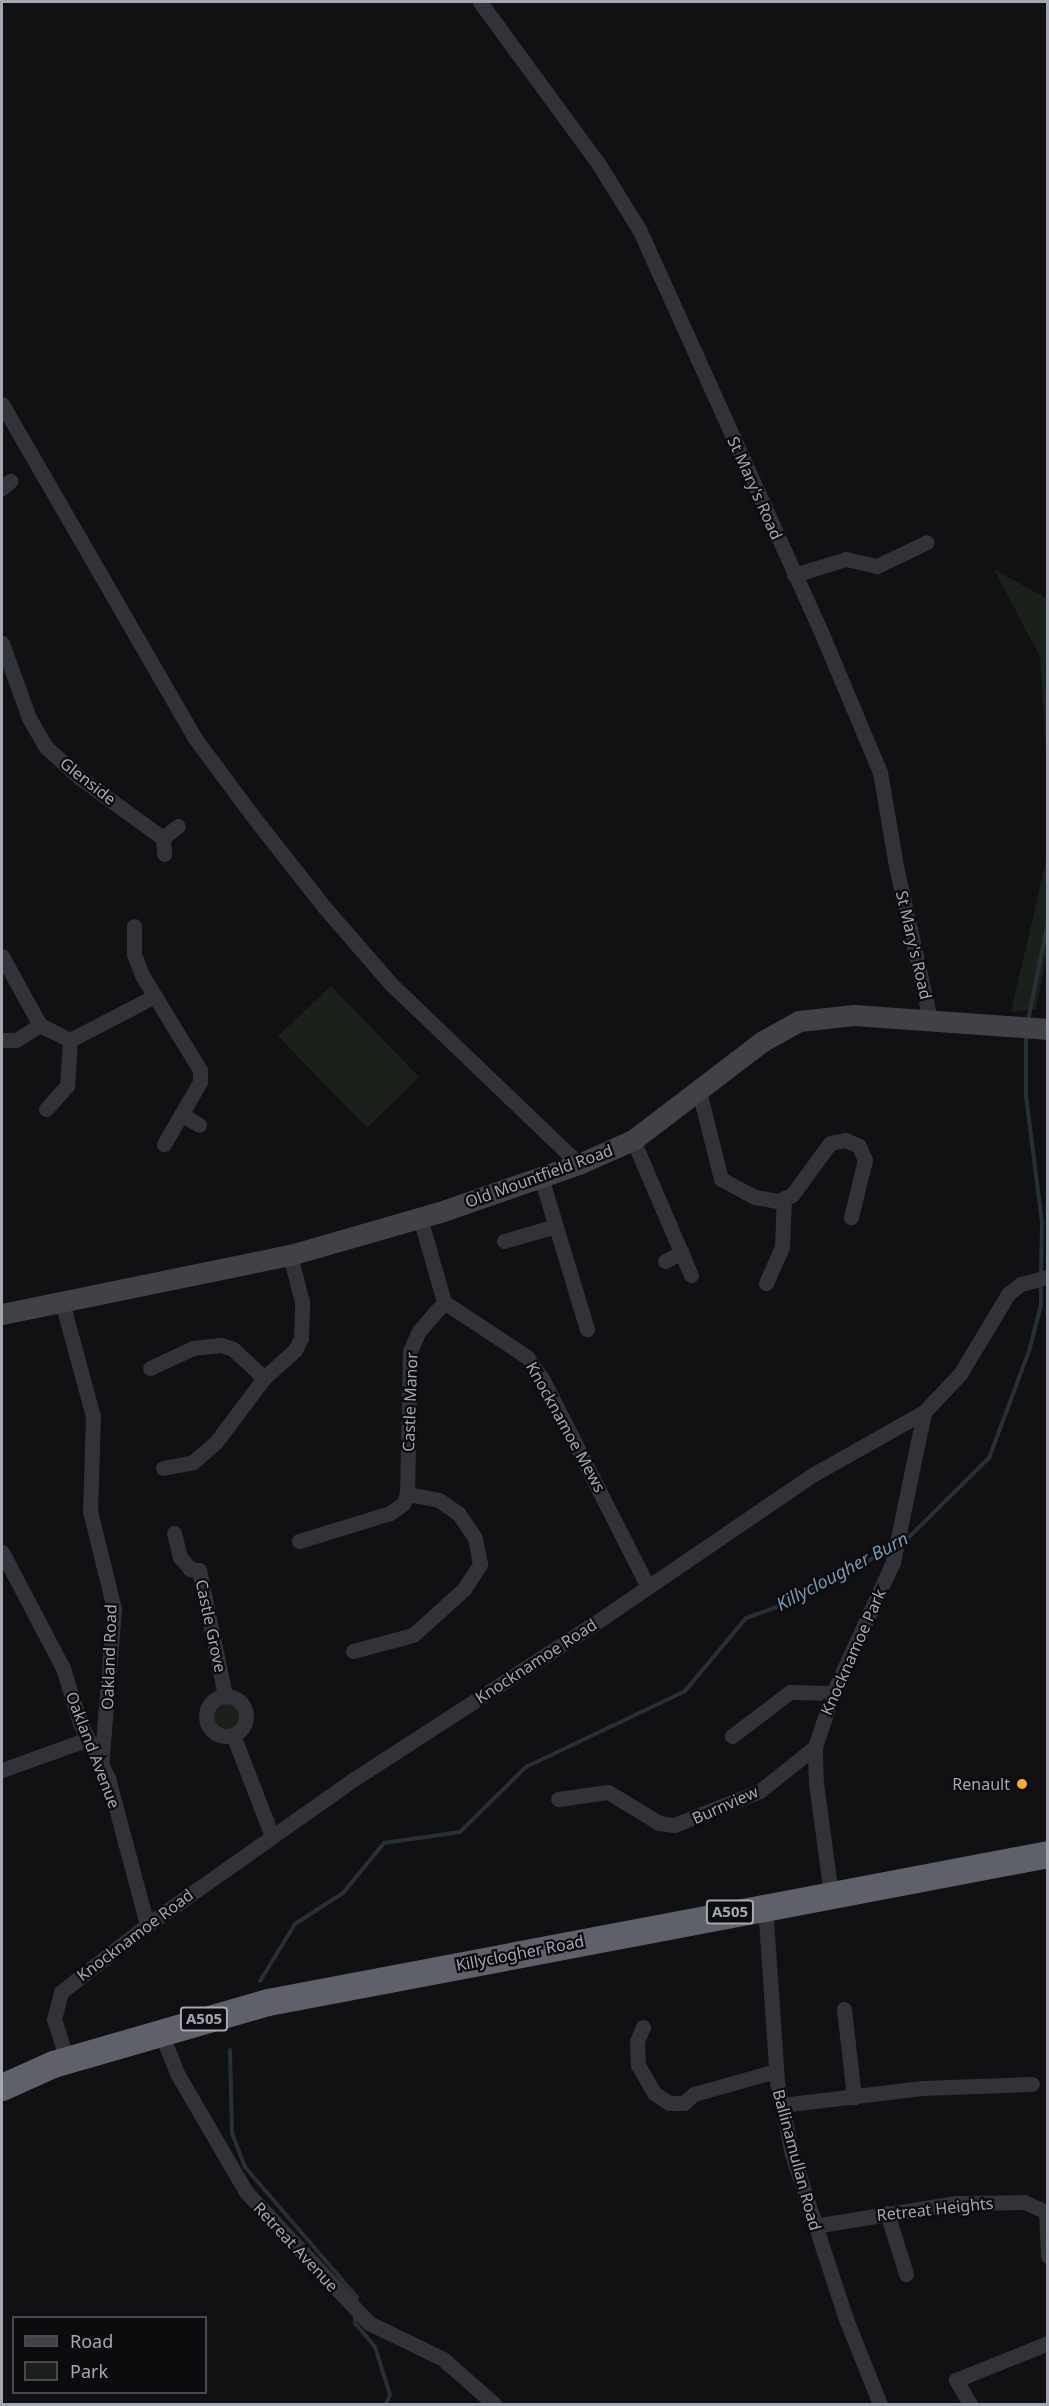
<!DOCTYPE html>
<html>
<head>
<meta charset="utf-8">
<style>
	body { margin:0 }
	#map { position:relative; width:1049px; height:2406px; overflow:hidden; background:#111113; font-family:"Noto Sans",sans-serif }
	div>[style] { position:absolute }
	.green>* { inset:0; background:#19211a }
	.round { border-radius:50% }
	.stream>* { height:4px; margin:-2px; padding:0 2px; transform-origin:2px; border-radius:2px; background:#273037 }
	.street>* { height:15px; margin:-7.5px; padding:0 7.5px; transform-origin:7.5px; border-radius:7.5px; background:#323338 }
	.street>.ring { margin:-7.5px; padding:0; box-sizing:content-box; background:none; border:15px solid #323338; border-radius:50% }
	.secondary>* { height:21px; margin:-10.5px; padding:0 10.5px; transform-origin:10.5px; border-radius:10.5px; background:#404248 }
	.highway>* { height:27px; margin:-13.5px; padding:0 13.5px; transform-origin:13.5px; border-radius:13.5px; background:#5e6169 }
	.dots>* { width:16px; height:16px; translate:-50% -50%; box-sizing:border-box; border:3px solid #0c0c0e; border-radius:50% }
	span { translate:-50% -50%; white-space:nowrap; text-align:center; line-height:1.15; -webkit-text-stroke:4.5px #0c0c0e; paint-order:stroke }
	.shield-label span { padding:2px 4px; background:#0c0c0e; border:2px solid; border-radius:4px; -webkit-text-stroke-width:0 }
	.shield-label { font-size:15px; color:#a1a8b4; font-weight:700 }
	.street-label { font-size:16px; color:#a1a8b4 }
	.poi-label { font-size:16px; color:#a1a8b4 }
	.right { translate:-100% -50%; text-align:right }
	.water-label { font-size:18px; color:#7697b2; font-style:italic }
	.frame { position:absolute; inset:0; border:3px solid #a1a8b4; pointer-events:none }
	.legend { position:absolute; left:12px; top:2316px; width:195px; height:78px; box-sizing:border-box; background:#0c0c0e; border:2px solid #484a50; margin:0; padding:8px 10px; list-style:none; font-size:18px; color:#a1a8b4 }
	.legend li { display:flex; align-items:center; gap:12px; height:30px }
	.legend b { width:30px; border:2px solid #484a50 }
</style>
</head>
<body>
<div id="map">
	<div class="green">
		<i style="clip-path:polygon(994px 569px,1047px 599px,1047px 766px,1040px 657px)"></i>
		<i style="clip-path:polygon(1047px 857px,1047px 951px,1036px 1009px,1011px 1012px)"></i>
		<i style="clip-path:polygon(331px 986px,419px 1077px,367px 1128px,278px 1036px)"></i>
		<i class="round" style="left:213px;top:1703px;width:26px;height:26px"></i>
	</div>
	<div class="stream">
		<i style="left:1028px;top:1021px;width:101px;rotate:-78.6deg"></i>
		<i style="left:1026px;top:1035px;width:61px;rotate:90deg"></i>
		<i style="left:1026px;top:1096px;width:127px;rotate:82.8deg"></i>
		<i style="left:1042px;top:1222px;width:53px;rotate:91.1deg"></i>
		<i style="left:902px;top:1544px;width:122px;rotate:-44.7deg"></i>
		<i style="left:989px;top:1458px;width:114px;rotate:-69.5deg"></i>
		<i style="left:1029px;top:1351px;width:48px;rotate:-75.4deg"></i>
		<i style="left:1041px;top:1305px;width:22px;rotate:-90deg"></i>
		<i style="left:260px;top:1981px;width:67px;rotate:-58.4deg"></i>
		<i style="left:295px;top:1924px;width:57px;rotate:-32.9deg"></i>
		<i style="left:343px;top:1893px;width:65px;rotate:-50.6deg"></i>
		<i style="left:384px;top:1843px;width:77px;rotate:-8.2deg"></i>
		<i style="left:460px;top:1832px;width:93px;rotate:-44.6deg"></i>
		<i style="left:526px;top:1767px;width:176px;rotate:-25.5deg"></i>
		<i style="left:685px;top:1691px;width:95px;rotate:-50.1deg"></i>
		<i style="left:746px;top:1618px;width:48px;rotate:-19.6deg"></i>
		<i style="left:791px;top:1602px;width:115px;rotate:-28.1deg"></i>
		<i style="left:230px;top:2050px;width:83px;rotate:88.6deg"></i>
		<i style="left:232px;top:2133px;width:36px;rotate:69deg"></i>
		<i style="left:245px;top:2167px;width:172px;rotate:49.3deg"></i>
		<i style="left:357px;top:2297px;width:5px;rotate:101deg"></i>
		<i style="left:355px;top:2316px;width:7px;rotate:90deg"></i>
		<i style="left:355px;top:2323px;width:31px;rotate:50deg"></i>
		<i style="left:375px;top:2347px;width:50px;rotate:72.6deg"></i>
		<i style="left:390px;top:2395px;width:10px;rotate:114deg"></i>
	</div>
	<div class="street">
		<i style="left:480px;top:2px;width:200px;rotate:53.8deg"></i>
		<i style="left:598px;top:163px;width:80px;rotate:58.3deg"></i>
		<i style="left:640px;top:231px;width:448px;rotate:65.7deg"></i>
		<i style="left:824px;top:639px;width:144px;rotate:67.2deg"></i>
		<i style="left:880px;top:772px;width:95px;rotate:80.3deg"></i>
		<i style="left:896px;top:866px;width:157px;rotate:77.5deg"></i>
		<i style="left:2px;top:404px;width:384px;rotate:60deg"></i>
		<i style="left:194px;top:737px;width:102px;rotate:53.4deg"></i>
		<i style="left:255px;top:819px;width:113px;rotate:51.8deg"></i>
		<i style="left:325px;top:908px;width:101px;rotate:49deg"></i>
		<i style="left:391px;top:984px;width:260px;rotate:43.8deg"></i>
		<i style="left:2px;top:488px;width:11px;rotate:-41deg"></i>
		<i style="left:794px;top:575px;width:54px;rotate:-17.1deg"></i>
		<i style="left:846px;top:559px;width:32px;rotate:13deg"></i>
		<i style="left:877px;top:566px;width:55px;rotate:-25.6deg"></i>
		<i style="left:2px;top:643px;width:80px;rotate:70.2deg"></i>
		<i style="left:29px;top:718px;width:34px;rotate:60deg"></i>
		<i style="left:46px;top:747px;width:46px;rotate:42.4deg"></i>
		<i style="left:80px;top:778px;width:102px;rotate:35.9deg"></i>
		<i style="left:163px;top:838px;width:16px;rotate:86deg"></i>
		<i style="left:163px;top:838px;width:19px;rotate:-39deg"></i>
		<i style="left:134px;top:926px;width:28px;rotate:90deg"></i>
		<i style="left:134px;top:954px;width:22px;rotate:69deg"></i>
		<i style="left:142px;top:975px;width:111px;rotate:58.6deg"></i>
		<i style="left:200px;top:1070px;width:12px;rotate:90deg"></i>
		<i style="left:200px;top:1082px;width:72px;rotate:120.1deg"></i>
		<i style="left:2px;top:956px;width:79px;rotate:61.2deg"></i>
		<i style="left:40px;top:1025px;width:34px;rotate:27deg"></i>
		<i style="left:70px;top:1040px;width:93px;rotate:-27.4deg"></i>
		<i style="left:2px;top:1040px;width:14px"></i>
		<i style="left:16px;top:1040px;width:28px;rotate:-32deg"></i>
		<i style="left:699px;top:1091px;width:91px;rotate:76deg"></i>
		<i style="left:721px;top:1179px;width:38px;rotate:28deg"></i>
		<i style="left:755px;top:1197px;width:23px;rotate:10deg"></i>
		<i style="left:778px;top:1201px;width:15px;rotate:-23deg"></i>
		<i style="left:792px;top:1195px;width:64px;rotate:-53.8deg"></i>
		<i style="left:830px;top:1143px;width:15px;rotate:-11deg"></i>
		<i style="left:845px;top:1140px;width:15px;rotate:23deg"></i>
		<i style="left:859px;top:1146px;width:15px;rotate:67deg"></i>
		<i style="left:865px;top:1160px;width:59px;rotate:103.8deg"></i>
		<i style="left:46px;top:1109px;width:31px;rotate:-48deg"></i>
		<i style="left:67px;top:1086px;width:46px;rotate:-86.3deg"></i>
		<i style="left:181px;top:1114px;width:21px;rotate:31deg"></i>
		<i style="left:633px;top:1140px;width:147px;rotate:66.8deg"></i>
		<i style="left:541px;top:1177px;width:159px;rotate:73.2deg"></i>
		<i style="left:504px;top:1241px;width:54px;rotate:-16.1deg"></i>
		<i style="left:665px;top:1261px;width:19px;rotate:-28deg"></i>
		<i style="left:766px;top:1283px;width:39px;rotate:-66deg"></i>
		<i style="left:782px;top:1247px;width:49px;rotate:-87.7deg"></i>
		<i style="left:62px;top:1302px;width:118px;rotate:74.8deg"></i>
		<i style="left:93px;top:1416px;width:95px;rotate:91.8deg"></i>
		<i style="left:90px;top:1511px;width:101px;rotate:76.2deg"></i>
		<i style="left:114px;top:1609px;width:158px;rotate:94.7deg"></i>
		<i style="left:444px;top:1302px;width:100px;rotate:33.5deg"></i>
		<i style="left:527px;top:1357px;width:28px;rotate:55deg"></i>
		<i style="left:543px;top:1380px;width:232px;rotate:63.1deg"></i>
		<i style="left:150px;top:1368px;width:47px;rotate:-24.9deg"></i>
		<i style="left:193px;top:1348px;width:28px;rotate:-6deg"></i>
		<i style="left:221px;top:1345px;width:13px;rotate:18deg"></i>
		<i style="left:233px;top:1349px;width:42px;rotate:43.1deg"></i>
		<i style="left:264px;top:1378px;width:42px;rotate:-42.1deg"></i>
		<i style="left:295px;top:1350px;width:13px;rotate:-63deg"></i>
		<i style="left:301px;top:1338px;width:36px;rotate:-88deg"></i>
		<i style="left:302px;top:1302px;width:49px;rotate:-104.3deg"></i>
		<i style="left:163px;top:1468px;width:31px;rotate:-11deg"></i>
		<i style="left:193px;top:1462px;width:30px;rotate:-41deg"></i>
		<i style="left:216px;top:1442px;width:80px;rotate:-53.1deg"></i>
		<i style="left:174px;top:1533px;width:25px;rotate:76deg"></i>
		<i style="left:180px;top:1557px;width:16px;rotate:50deg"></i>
		<i style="left:190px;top:1569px;width:9px;rotate:6deg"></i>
		<i style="left:199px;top:1570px;width:129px;rotate:78.3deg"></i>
		<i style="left:299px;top:1541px;width:95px;rotate:-17.1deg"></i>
		<i style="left:390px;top:1513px;width:16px;rotate:-35deg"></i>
		<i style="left:403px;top:1504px;width:11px;rotate:-68deg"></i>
		<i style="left:407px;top:1494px;width:143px;rotate:-88.8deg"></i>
		<i style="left:410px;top:1351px;width:22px;rotate:-66deg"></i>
		<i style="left:419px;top:1331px;width:38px;rotate:-49deg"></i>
		<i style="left:444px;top:1302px;width:87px;rotate:-105.9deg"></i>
		<i style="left:2px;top:1552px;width:131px;rotate:62.3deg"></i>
		<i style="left:63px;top:1668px;width:58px;rotate:72.8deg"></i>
		<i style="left:80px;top:1723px;width:62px;rotate:63deg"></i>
		<i style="left:108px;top:1778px;width:152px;rotate:75.1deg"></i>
		<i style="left:353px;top:1651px;width:62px;rotate:-14.9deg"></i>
		<i style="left:413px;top:1635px;width:69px;rotate:-42deg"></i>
		<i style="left:464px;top:1589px;width:30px;rotate:-57deg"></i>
		<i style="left:480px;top:1564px;width:26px;rotate:-101deg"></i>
		<i style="left:475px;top:1538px;width:29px;rotate:-124deg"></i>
		<i style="left:459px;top:1514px;width:24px;rotate:-145deg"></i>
		<i style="left:439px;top:1500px;width:33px;rotate:-169deg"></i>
		<i class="ring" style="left:206px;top:1696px;width:25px;height:25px"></i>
		<i style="left:233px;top:1735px;width:108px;rotate:68.9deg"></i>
		<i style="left:732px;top:1736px;width:73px;rotate:-37.2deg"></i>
		<i style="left:790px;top:1692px;width:43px;rotate:1.3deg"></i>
		<i style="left:2px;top:1770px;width:91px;rotate:-19.8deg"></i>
		<i style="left:558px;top:1799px;width:50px;rotate:-8deg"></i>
		<i style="left:608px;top:1792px;width:60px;rotate:31.3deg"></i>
		<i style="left:659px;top:1823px;width:15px;rotate:8deg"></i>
		<i style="left:674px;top:1825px;width:92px;rotate:-21.6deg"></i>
		<i style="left:760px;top:1791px;width:70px;rotate:-38.7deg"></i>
		<i style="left:831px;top:1894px;width:112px;rotate:-97.7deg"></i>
		<i style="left:816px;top:1783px;width:36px;rotate:-92deg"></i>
		<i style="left:815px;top:1747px;width:57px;rotate:-71.6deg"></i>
		<i style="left:833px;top:1693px;width:144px;rotate:-65.4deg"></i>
		<i style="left:893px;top:1562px;width:153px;rotate:-78.3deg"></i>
		<i style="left:765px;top:1905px;width:177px;rotate:86.1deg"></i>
		<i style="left:777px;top:2082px;width:74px;rotate:78.2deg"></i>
		<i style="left:792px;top:2154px;width:174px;rotate:71.9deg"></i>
		<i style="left:846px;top:2319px;width:92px;rotate:68.2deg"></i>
		<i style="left:844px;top:2009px;width:89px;rotate:83.5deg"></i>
		<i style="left:643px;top:2027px;width:15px;rotate:113deg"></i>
		<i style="left:637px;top:2041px;width:24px;rotate:88deg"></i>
		<i style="left:638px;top:2065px;width:32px;rotate:60deg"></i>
		<i style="left:654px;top:2093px;width:18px;rotate:34deg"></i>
		<i style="left:669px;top:2103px;width:15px"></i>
		<i style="left:684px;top:2103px;width:13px;rotate:-42deg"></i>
		<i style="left:694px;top:2094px;width:85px;rotate:-15.7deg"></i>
		<i style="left:160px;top:2031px;width:48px;rotate:67.8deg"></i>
		<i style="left:178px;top:2075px;width:135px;rotate:59.8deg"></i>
		<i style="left:246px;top:2192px;width:180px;rotate:46.8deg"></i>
		<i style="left:369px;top:2323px;width:82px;rotate:25.9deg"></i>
		<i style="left:443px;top:2359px;width:68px;rotate:41.4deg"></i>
		<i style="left:67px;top:2060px;width:43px;rotate:-107.6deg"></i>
		<i style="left:54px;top:2019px;width:28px;rotate:-75deg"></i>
		<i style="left:61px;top:1992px;width:109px;rotate:-37.9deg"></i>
		<i style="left:147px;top:1925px;width:253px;rotate:-35.2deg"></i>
		<i style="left:354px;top:1779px;width:298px;rotate:-32.9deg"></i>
		<i style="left:604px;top:1617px;width:254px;rotate:-34.3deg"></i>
		<i style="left:814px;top:1474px;width:126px;rotate:-29.4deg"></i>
		<i style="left:924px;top:1412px;width:52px;rotate:-46.5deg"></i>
		<i style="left:960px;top:1374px;width:93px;rotate:-59deg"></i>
		<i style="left:1008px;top:1294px;width:16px;rotate:-38deg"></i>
		<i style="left:1021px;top:1284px;width:28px;rotate:-15deg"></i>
		<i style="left:782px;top:2105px;width:141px;rotate:-6.9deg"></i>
		<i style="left:922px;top:2088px;width:110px;rotate:-2.1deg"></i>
		<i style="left:887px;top:2213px;width:64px;rotate:72.7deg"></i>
		<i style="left:814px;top:2226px;width:144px;rotate:-9.2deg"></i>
		<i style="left:956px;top:2203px;width:68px;rotate:-0.8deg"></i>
		<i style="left:1024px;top:2202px;width:24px;rotate:24deg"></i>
		<i style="left:1046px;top:2212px;width:44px;rotate:87.4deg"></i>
		<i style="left:970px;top:2404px;width:28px;rotate:-120deg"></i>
		<i style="left:956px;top:2380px;width:99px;rotate:-21.9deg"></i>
	</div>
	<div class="secondary">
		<i style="left:2px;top:1314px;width:294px;rotate:-11.6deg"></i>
		<i style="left:290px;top:1255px;width:159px;rotate:-16deg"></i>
		<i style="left:443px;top:1211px;width:144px;rotate:-19.1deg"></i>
		<i style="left:579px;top:1164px;width:59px;rotate:-24deg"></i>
		<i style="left:633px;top:1140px;width:163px;rotate:-37.3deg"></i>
		<i style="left:763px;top:1041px;width:41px;rotate:-29.1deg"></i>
		<i style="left:799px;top:1021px;width:55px;rotate:-6.2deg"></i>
		<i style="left:854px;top:1015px;width:195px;rotate:4.1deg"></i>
	</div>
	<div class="highway">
		<i style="left:2px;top:2087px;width:56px;rotate:-24.3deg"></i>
		<i style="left:53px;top:2064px;width:224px;rotate:-16.1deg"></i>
		<i style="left:268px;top:2002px;width:794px;rotate:-10.74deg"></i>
	</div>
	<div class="dots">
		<i style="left:1022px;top:1784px;background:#fcac20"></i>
	</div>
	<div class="shield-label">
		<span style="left:730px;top:1912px">A505</span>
		<span style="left:204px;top:2019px">A505</span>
	</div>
	<div class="street-label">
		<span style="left:755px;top:488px;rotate:66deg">St Mary's Road</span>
		<span style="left:88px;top:781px;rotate:38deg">Glenside</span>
		<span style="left:914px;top:945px;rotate:77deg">St Mary's Road</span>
		<span style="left:539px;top:1176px;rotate:-20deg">Old Mountfield Road</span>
		<span style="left:410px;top:1402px;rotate:-88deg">Castle Manor</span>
		<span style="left:566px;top:1427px;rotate:61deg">Knocknamoe Mews</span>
		<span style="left:211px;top:1626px;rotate:78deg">Castle Grove</span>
		<span style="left:853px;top:1652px;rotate:-66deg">Knocknamoe Park</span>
		<span style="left:109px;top:1657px;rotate:-88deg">Oakland Road</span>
		<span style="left:536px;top:1661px;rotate:-33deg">Knocknamoe Road</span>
		<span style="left:93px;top:1750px;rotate:69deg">Oakland Avenue</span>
		<span style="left:725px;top:1805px;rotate:-24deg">Burnview</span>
		<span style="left:135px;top:1935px;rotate:-37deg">Knocknamoe Road</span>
		<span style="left:520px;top:1953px;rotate:-11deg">Killyclogher Road</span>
		<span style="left:797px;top:2160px;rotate:75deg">Ballinamullan Road</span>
		<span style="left:935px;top:2209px;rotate:-6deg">Retreat Heights</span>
		<span style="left:296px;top:2247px;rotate:47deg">Retreat Avenue</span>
	</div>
	<div class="poi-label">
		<span class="right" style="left:1010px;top:1784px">Renault</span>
	</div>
	<div class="water-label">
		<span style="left:842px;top:1571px;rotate:-28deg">Killyclougher Burn</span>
	</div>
	<div class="frame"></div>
	<ul class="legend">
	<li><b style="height:8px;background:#404248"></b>Road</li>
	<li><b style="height:16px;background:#19211a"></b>Park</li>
	</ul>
</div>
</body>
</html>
